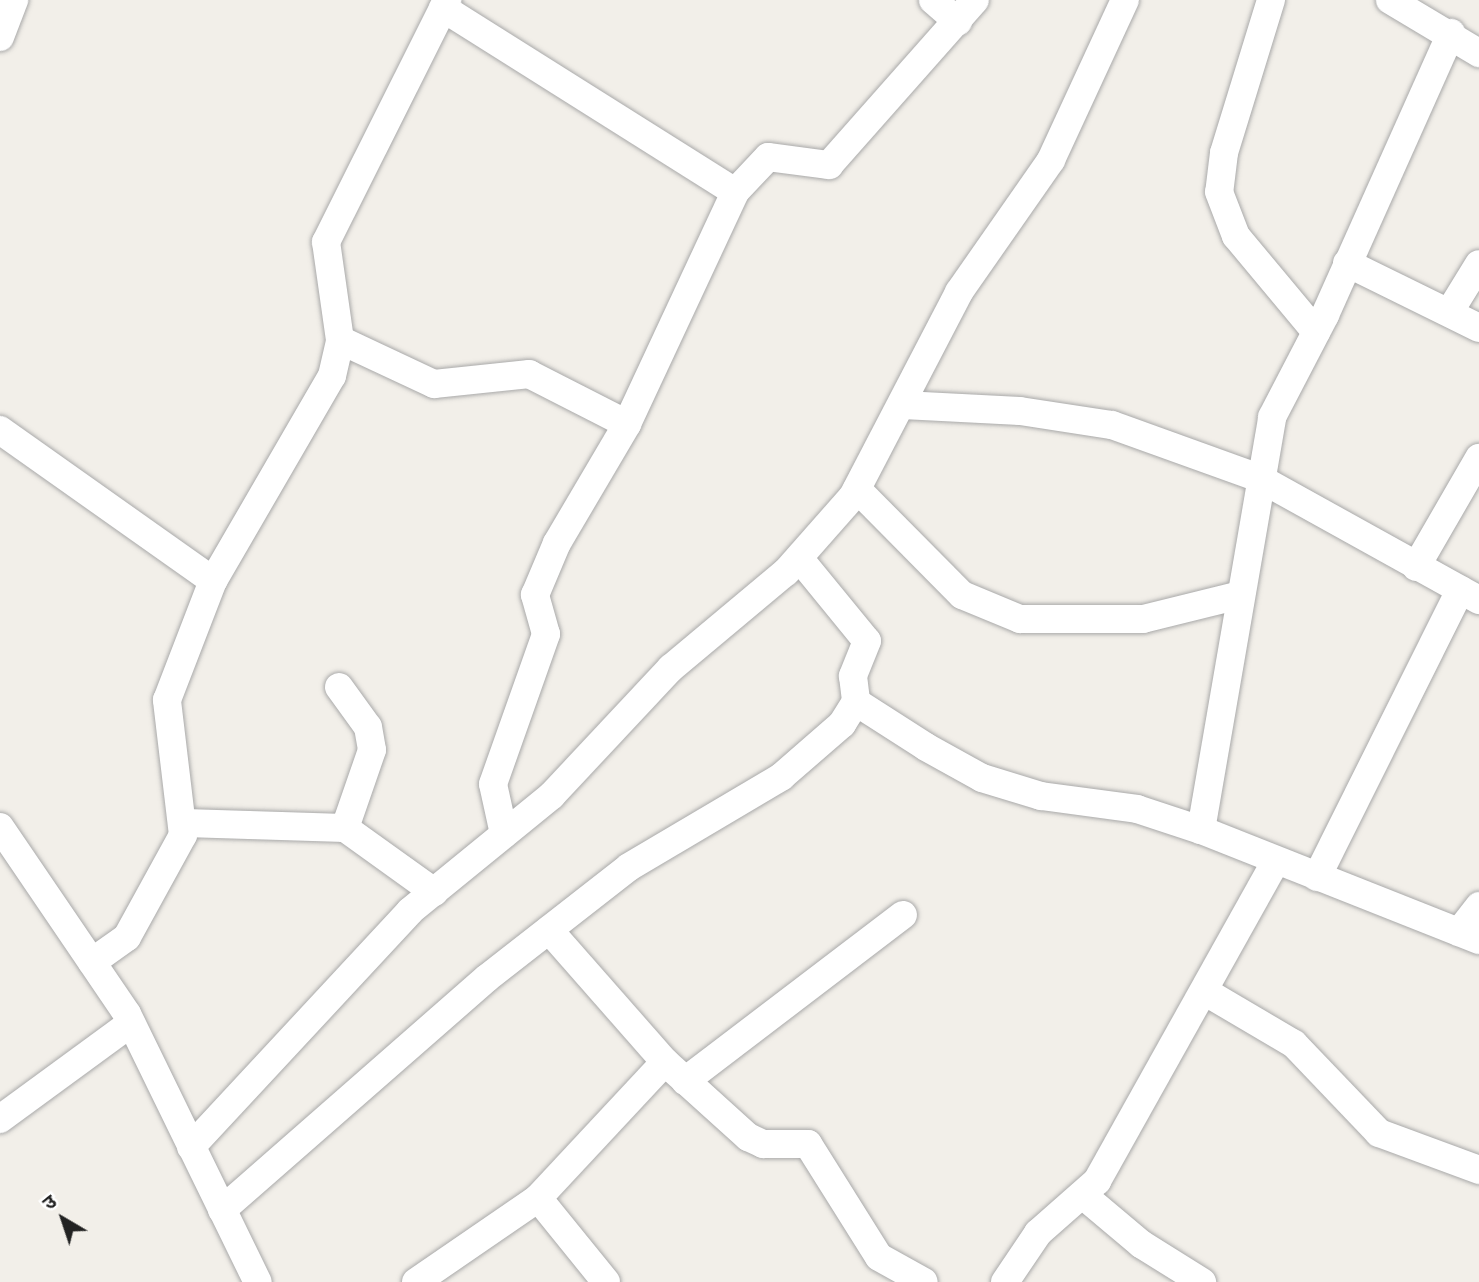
<!DOCTYPE html>
<html>
<head>
<meta charset="utf-8">
<style>
	body { margin:0 }
	#map { position:relative; width:1479px; height:1282px; overflow:hidden; background:#f2efe9; font-family:Roboto,"Noto Sans Devanagari",sans-serif }
	div>[style] { position:absolute }
	.roads { filter:drop-shadow(0 0 2px #a9a9a9) drop-shadow(0 0 2px #a9a9a9) }
	.minor>* { height:28px; margin:-14px; padding:0 14px; transform-origin:14px; border-radius:14px; background:#fff }
	span { translate:-50% -50%; white-space:nowrap; text-align:center; line-height:1.15; -webkit-text-stroke:5px #fff; paint-order:stroke }
	.north { position:absolute; left:28px; top:1184px; width:70px; height:70px; -webkit-text-stroke:5px #fff; paint-order:stroke; rotate:321deg; font-size:19px; font-weight:700; line-height:28px; text-align:center; color:#222 }
	.north::after { content:''; display:block; margin:auto; width:24px; height:32px; background:#222; clip-path:polygon(50% 0,100% 100%,50% 72%,0 100%) }
</style>
</head>
<body>
<div id="map">
	<div class="roads">
		<div class="minor">
			<i style="left:933px;top:0;width:33px;rotate:41deg"></i>
			<i style="left:1271px;top:0;width:160px;rotate:107.1deg"></i>
			<i style="left:1224px;top:153px;width:39px;rotate:97deg"></i>
			<i style="left:1219px;top:192px;width:47px;rotate:68.9deg"></i>
			<i style="left:1236px;top:236px;width:125px;rotate:50.2deg"></i>
			<i style="left:1390px;top:0;width:104px;rotate:30.8deg"></i>
			<i style="left:443px;top:8px;width:345px;rotate:32.2deg"></i>
			<i style="left:0;top:37px;width:40px;rotate:-69deg"></i>
			<i style="left:1347px;top:263px;width:147px;rotate:26.2deg"></i>
			<i style="left:1450px;top:311px;width:55px;rotate:-58.3deg"></i>
			<i style="left:340px;top:340px;width:104px;rotate:25.1deg"></i>
			<i style="left:434px;top:384px;width:96px;rotate:-6deg"></i>
			<i style="left:529px;top:374px;width:110px;rotate:27deg"></i>
			<i style="left:903px;top:405px;width:117px;rotate:2.9deg"></i>
			<i style="left:1020px;top:411px;width:93px;rotate:8.7deg"></i>
			<i style="left:1112px;top:425px;width:156px;rotate:19.8deg"></i>
			<i style="left:1259px;top:478px;width:252px;rotate:29deg"></i>
			<i style="left:0;top:430px;width:261px;rotate:35.3deg"></i>
			<i style="left:857px;top:489px;width:149px;rotate:45.3deg"></i>
			<i style="left:962px;top:595px;width:63px;rotate:22.5deg"></i>
			<i style="left:1020px;top:619px;width:123px"></i>
			<i style="left:1143px;top:619px;width:100px;rotate:-13.9deg"></i>
			<i style="left:799px;top:558px;width:107px;rotate:50.7deg"></i>
			<i style="left:867px;top:641px;width:38px;rotate:112deg"></i>
			<i style="left:853px;top:676px;width:26px;rotate:83deg"></i>
			<i style="left:856px;top:702px;width:83px;rotate:32.7deg"></i>
			<i style="left:926px;top:747px;width:64px;rotate:29deg"></i>
			<i style="left:982px;top:778px;width:62px;rotate:17deg"></i>
			<i style="left:1041px;top:796px;width:97px;rotate:7.7deg"></i>
			<i style="left:1137px;top:809px;width:67px;rotate:18.2deg"></i>
			<i style="left:1201px;top:830px;width:299px;rotate:21.6deg"></i>
			<i style="left:1416px;top:567px;width:126px;rotate:-60deg"></i>
			<i style="left:339px;top:687px;width:49px;rotate:54.1deg"></i>
			<i style="left:368px;top:727px;width:23px;rotate:80deg"></i>
			<i style="left:372px;top:750px;width:83px;rotate:109.1deg"></i>
			<i style="left:185px;top:823px;width:160px;rotate:1.8deg"></i>
			<i style="left:345px;top:828px;width:110px;rotate:35.7deg"></i>
			<i style="left:0;top:827px;width:226px;rotate:55.8deg"></i>
			<i style="left:127px;top:1014px;width:298px;rotate:64deg"></i>
			<i style="left:1201px;top:830px;width:419px;rotate:-80.2deg"></i>
			<i style="left:1272px;top:417px;width:115px;rotate:-62.5deg"></i>
			<i style="left:1325px;top:315px;width:309px;rotate:-65.9deg"></i>
			<i style="left:504px;top:834px;width:51px;rotate:-102.4deg"></i>
			<i style="left:493px;top:784px;width:159px;rotate:-70.5deg"></i>
			<i style="left:546px;top:634px;width:41px;rotate:-105.8deg"></i>
			<i style="left:535px;top:595px;width:56px;rotate:-67.1deg"></i>
			<i style="left:557px;top:543px;width:138px;rotate:-59.5deg"></i>
			<i style="left:627px;top:424px;width:256px;rotate:-65deg"></i>
			<i style="left:735px;top:192px;width:48px;rotate:-46.7deg"></i>
			<i style="left:768px;top:157px;width:62px;rotate:7.5deg"></i>
			<i style="left:829px;top:165px;width:220px;rotate:-48.5deg"></i>
			<i style="left:1317px;top:877px;width:321px;rotate:-63.5deg"></i>
			<i style="left:549px;top:930px;width:176px;rotate:48.7deg"></i>
			<i style="left:665px;top:1062px;width:112px;rotate:42.1deg"></i>
			<i style="left:748px;top:1137px;width:17px;rotate:25deg"></i>
			<i style="left:763px;top:1144px;width:45px"></i>
			<i style="left:808px;top:1144px;width:133px;rotate:57.9deg"></i>
			<i style="left:879px;top:1257px;width:51px;rotate:29.1deg"></i>
			<i style="left:1459px;top:932px;width:33px;rotate:-52deg"></i>
			<i style="left:92px;top:962px;width:43px;rotate:-35.5deg"></i>
			<i style="left:127px;top:937px;width:116px;rotate:-61.2deg"></i>
			<i style="left:183px;top:835px;width:136px;rotate:-96.8deg"></i>
			<i style="left:167px;top:700px;width:128px;rotate:-68.9deg"></i>
			<i style="left:213px;top:581px;width:237px;rotate:-59.9deg"></i>
			<i style="left:332px;top:376px;width:37px;rotate:-77deg"></i>
			<i style="left:340px;top:340px;width:99px;rotate:-98.1deg"></i>
			<i style="left:326px;top:242px;width:271px;rotate:-63.4deg"></i>
			<i style="left:1204px;top:991px;width:104px;rotate:30.5deg"></i>
			<i style="left:1294px;top:1044px;width:123px;rotate:46.3deg"></i>
			<i style="left:1379px;top:1133px;width:107px;rotate:20.3deg"></i>
			<i style="left:685px;top:1081px;width:274px;rotate:-37.3deg"></i>
			<i style="left:0;top:1119px;width:162px;rotate:-36.2deg"></i>
			<i style="left:191px;top:1147px;width:322px;rotate:-47.1deg"></i>
			<i style="left:410px;top:911px;width:183px;rotate:-39.2deg"></i>
			<i style="left:552px;top:795px;width:174px;rotate:-46.9deg"></i>
			<i style="left:671px;top:668px;width:150px;rotate:-39.9deg"></i>
			<i style="left:786px;top:572px;width:101px;rotate:-48.6deg"></i>
			<i style="left:853px;top:496px;width:230px;rotate:-62.5deg"></i>
			<i style="left:959px;top:292px;width:161px;rotate:-55.1deg"></i>
			<i style="left:1051px;top:160px;width:176px;rotate:-65.2deg"></i>
			<i style="left:1084px;top:1196px;width:75px;rotate:40.1deg"></i>
			<i style="left:1141px;top:1244px;width:72px;rotate:31.9deg"></i>
			<i style="left:538px;top:1198px;width:108px;rotate:51deg"></i>
			<i style="left:222px;top:1210px;width:352px;rotate:-41.2deg"></i>
			<i style="left:487px;top:978px;width:180px;rotate:-38deg"></i>
			<i style="left:629px;top:867px;width:177px;rotate:-30.6deg"></i>
			<i style="left:781px;top:777px;width:81px;rotate:-41deg"></i>
			<i style="left:842px;top:724px;width:26px;rotate:-58deg"></i>
			<i style="left:416px;top:1282px;width:148px;rotate:-34.5deg"></i>
			<i style="left:538px;top:1198px;width:186px;rotate:-47deg"></i>
			<i style="left:1005px;top:1282px;width:59px;rotate:-56deg"></i>
			<i style="left:1038px;top:1233px;width:79px;rotate:-41.4deg"></i>
			<i style="left:1097px;top:1181px;width:367px;rotate:-60.8deg"></i>
		</div>
	</div>
	<div class="north">उ</div>
</div>
</body>
</html>
